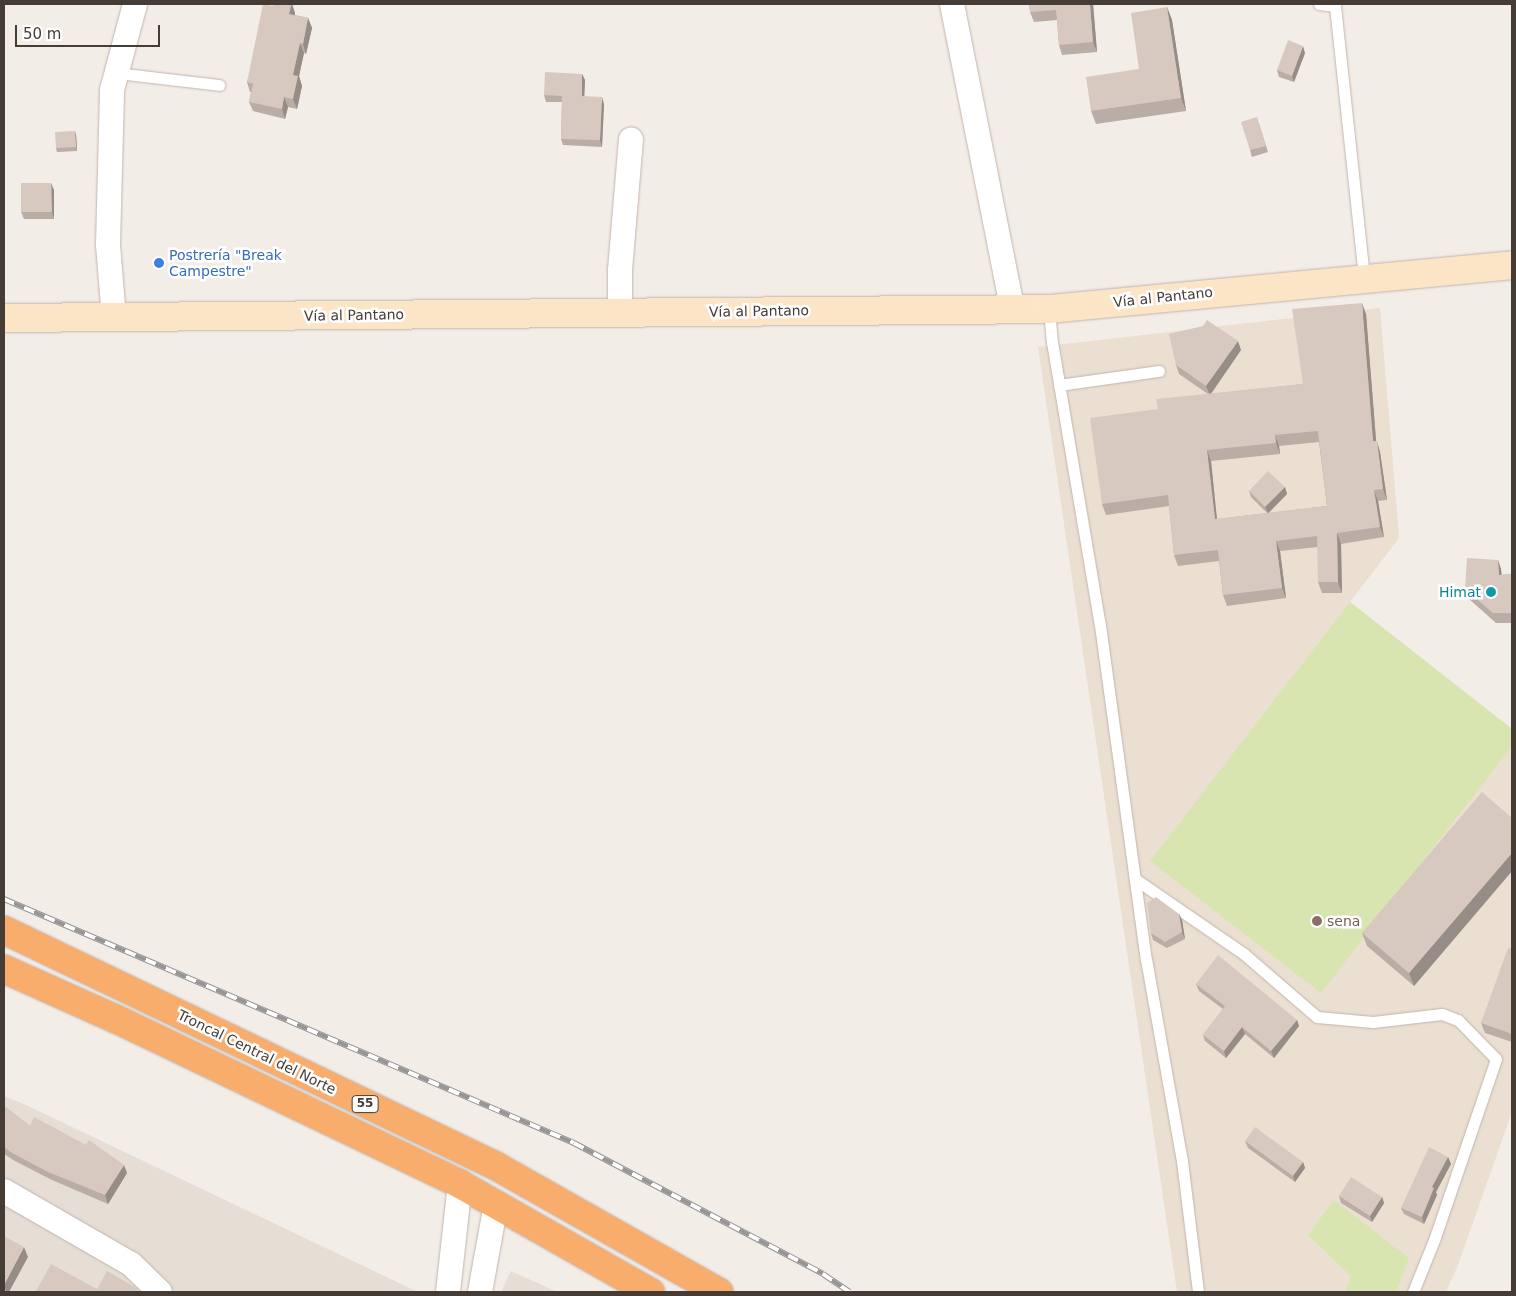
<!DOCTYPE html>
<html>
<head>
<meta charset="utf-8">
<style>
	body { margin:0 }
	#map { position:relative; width:1516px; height:1296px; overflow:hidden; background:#f3ede7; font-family:"DejaVu Sans",sans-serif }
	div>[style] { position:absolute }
	.residential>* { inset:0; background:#e6ddd5 }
	.education>* { inset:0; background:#ebdfd1 }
	.green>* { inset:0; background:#d8e5b1 }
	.roads { filter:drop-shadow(0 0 1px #c1b5ad) drop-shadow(0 0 1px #c1b5ad) }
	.lane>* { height:11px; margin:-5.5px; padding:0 5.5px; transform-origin:5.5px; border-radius:5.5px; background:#fff }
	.street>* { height:24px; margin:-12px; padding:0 12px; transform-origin:12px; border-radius:12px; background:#fff }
	.secondary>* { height:28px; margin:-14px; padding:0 14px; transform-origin:14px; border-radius:14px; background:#fce5c7 }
	.highway>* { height:28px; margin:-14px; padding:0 14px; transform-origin:14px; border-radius:14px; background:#f8ad6d }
	.rail>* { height:5.5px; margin-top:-2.75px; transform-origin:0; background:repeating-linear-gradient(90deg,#fff 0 11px,#969696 0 22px); box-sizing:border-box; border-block:1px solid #969696 }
	.wall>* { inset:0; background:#b9ada5 }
	.shaded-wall>* { inset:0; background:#968d86 }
	.building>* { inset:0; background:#d7c9c0 }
	.dots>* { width:14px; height:14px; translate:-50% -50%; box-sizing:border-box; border:2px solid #fff; border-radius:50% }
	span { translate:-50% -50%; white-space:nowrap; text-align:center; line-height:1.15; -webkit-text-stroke:5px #fff; paint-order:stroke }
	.shield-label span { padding:1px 4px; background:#fff; border:1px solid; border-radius:4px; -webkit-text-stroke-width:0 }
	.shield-label { font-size:12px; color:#453c36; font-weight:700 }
	.shop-label { font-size:14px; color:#366cbe }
	.left { translate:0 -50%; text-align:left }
	.street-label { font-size:14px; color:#453c36 }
	.culture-label { font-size:14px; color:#0d838f }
	.right { translate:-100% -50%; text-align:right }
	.education-label { font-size:14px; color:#785e54 }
	.frame { position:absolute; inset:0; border:5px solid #453c36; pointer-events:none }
	.scale { position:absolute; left:15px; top:25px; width:145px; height:22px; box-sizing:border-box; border:2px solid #453c36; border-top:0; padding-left:6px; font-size:15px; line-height:18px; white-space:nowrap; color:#453c36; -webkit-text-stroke:4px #fff; paint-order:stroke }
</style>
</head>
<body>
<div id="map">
	<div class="residential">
		<i style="clip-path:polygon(4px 1096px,26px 1105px,418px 1292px,4px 1292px)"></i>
		<i style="clip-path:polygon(511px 1271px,557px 1292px,501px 1292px)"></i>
	</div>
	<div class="education">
		<i style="clip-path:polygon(1380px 308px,1399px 538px,1350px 602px,1512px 729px,1512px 1112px,1458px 1265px,1446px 1292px,1177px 1292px,1038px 347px)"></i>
	</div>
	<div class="green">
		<i style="clip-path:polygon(1350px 602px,1512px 729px,1512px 746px,1321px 993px,1150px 861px)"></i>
		<i style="clip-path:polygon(1334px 1200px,1409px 1258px,1396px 1292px,1345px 1292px,1351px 1276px,1308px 1235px)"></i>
	</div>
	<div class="roads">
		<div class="lane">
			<i style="left:1319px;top:4px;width:16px;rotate:7deg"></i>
			<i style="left:1335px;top:6px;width:273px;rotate:83.9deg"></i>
			<i style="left:117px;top:73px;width:103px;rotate:6.7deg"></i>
			<i style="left:1049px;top:309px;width:33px;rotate:85deg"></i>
			<i style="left:1052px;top:342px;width:287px;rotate:80.4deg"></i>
			<i style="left:1100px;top:625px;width:337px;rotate:82.2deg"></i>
			<i style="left:1146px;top:959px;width:205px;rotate:79.9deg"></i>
			<i style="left:1182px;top:1161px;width:132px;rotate:83deg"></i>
			<i style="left:1059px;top:385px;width:101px;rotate:-8deg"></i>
			<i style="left:1135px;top:879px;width:132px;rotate:34.5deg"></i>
			<i style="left:1244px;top:954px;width:96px;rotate:40.8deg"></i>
			<i style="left:1317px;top:1017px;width:56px;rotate:5.1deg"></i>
			<i style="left:1373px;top:1022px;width:69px;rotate:-6.6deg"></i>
			<i style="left:1442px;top:1014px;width:17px;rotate:21deg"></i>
			<i style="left:1458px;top:1020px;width:54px;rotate:45.7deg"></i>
			<i style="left:1496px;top:1059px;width:191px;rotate:108.9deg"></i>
			<i style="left:1434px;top:1240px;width:56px;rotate:112deg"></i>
		</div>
		<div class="street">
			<i style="left:952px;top:4px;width:310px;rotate:78.8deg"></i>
			<i style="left:620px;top:313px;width:43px;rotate:-90deg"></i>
			<i style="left:620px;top:270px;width:131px;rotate:-85.2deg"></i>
			<i style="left:114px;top:318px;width:73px;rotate:-94.7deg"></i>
			<i style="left:108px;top:245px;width:155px;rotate:-88.5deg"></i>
			<i style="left:112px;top:90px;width:89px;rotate:-75deg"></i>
			<i style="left:4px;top:1191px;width:146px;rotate:29.9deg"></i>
			<i style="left:131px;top:1264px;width:40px;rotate:44deg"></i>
			<i style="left:448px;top:1292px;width:109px;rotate:-83.7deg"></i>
			<i style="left:480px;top:1292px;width:89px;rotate:-79.7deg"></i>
		</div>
		<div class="secondary">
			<i style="left:4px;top:318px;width:1045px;rotate:-0.49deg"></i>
			<i style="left:1049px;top:309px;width:465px;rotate:-5.4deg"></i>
		</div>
		<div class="highway">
			<i style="left:4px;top:930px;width:546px;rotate:25.63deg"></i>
			<i style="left:496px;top:1166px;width:256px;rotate:29.5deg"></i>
			<i style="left:4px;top:969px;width:123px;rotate:24.1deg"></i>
			<i style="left:116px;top:1019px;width:382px;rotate:25.6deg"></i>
			<i style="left:460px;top:1184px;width:219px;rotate:29.6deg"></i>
		</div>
	</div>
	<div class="rail">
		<i style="left:4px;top:899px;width:620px;rotate:23.17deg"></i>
		<i style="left:574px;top:1143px;width:281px;rotate:27.7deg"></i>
		<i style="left:823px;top:1274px;width:32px;rotate:34deg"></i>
	</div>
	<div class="wall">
		<i style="clip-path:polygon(292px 4px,295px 13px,295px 15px,308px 18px,312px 28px,306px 54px,304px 53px,299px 76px,302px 86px,297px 109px,288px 107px,285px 119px,253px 111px,249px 102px,251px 92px,250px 92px,247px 82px,273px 6px)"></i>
		<i style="clip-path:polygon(1029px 4px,1093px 4px,1097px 52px,1062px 55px,1059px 45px,1057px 20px,1034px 22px,1030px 12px)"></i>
		<i style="clip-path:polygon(1167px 7px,1172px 20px,1186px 111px,1096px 124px,1091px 111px,1139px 69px)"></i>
		<i style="clip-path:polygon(1305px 53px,1294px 82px,1279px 77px,1277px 70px)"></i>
		<i style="clip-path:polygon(582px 74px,585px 80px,584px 97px,604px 104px,602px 147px,563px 145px,561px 139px,562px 102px,546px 102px,544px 95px)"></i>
		<i style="clip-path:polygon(1259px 124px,1268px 152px,1252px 157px,1250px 150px)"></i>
		<i style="clip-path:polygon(76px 134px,77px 151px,57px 152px,56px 148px)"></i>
		<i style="clip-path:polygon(54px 190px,54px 219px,24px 219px,21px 212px)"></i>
		<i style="clip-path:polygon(evenodd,1366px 314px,1376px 441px,1380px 452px,1387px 500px,1378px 501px,1384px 537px,1341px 544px,1342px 593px,1322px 593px,1318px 582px,1318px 547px,1280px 551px,1286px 598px,1227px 606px,1223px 595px,1219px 561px,1178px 566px,1174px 555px,1169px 506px,1106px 515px,1102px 504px,1158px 409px,1208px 394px,1179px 374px,1176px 365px,1241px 350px,1211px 394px,1303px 384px,1366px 314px,1319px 442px,1327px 506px,1269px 513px,1287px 494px,1285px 487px,1249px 491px,1251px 497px,1267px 513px,1217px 519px,1211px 461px,1280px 454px,1279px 446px,1319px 442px)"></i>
		<i style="clip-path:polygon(1498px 560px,1501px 569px,1502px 575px,1512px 574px,1512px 623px,1496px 623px,1469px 599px,1465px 589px)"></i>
		<i style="clip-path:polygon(1512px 818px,1512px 871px,1414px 986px,1367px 946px,1362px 933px)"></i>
		<i style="clip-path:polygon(1179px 914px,1182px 920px,1185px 939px,1167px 948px,1153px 940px,1151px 933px)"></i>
		<i style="clip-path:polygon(1512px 949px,1512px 1042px,1485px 1033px,1481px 1023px)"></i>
		<i style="clip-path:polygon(1196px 984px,1297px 1020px,1299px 1026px,1274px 1058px,1245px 1034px,1226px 1058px,1205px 1041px,1203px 1035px,1223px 1009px,1199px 991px)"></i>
		<i style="clip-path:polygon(4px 1106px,30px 1126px,127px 1173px,108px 1204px,52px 1180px,15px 1161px,4px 1154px)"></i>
		<i style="clip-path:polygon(1245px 1141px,1303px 1162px,1305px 1168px,1295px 1182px,1248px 1148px)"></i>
		<i style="clip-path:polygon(1448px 1157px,1451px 1164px,1436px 1192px,1437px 1195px,1424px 1224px,1404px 1214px,1401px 1208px)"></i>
		<i style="clip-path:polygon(1339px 1196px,1382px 1197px,1384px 1203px,1372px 1222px,1341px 1203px)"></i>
	</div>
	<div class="shaded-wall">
		<i style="clip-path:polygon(292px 4px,295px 13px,293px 24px,289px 14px)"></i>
		<i style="clip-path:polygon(1090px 4px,1093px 4px,1097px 52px,1093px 42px)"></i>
		<i style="clip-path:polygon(1167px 7px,1172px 20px,1186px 111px,1181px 98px)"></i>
		<i style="clip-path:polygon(308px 18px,312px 28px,306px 54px,303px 44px)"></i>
		<i style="clip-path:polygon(300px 43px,304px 53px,299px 76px,302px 86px,297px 109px,293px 99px,293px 75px)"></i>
		<i style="clip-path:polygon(1303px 46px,1305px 53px,1294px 82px,1292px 76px)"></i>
		<i style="clip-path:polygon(582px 74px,585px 80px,584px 103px,582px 96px)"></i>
		<i style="clip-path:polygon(284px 97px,288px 107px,285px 119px,282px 109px)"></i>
		<i style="clip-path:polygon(602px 97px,604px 104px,602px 147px,600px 140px)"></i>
		<i style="clip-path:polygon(75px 131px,76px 134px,77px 151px,76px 147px)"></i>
		<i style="clip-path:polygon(51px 183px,54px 190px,54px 219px,52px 212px)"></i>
		<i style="clip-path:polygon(1362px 303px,1366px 314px,1377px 452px,1373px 441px)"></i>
		<i style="clip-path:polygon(1238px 341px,1241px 350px,1210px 395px,1206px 386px)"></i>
		<i style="clip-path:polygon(1275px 435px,1279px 446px,1280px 454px,1276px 443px)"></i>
		<i style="clip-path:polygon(1377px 441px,1380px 452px,1387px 500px,1383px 489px)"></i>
		<i style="clip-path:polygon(1207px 450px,1211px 461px,1218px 530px,1215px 519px)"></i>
		<i style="clip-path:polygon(1285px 487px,1287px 494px,1268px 513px,1265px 507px)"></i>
		<i style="clip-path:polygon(1374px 490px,1378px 501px,1384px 537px,1380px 527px)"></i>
		<i style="clip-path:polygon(1337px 533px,1341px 544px,1342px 593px,1338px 582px)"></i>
		<i style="clip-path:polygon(1276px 541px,1280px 551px,1286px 598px,1282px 588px)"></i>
		<i style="clip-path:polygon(1498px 560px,1501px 569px,1502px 585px,1499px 575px)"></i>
		<i style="clip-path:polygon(1512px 853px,1512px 871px,1414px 986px,1409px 973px)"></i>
		<i style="clip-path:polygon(1179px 914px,1182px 920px,1185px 939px,1182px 932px)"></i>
		<i style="clip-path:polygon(1297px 1020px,1299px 1026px,1274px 1058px,1271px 1051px)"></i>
		<i style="clip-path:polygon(1242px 1027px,1245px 1034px,1226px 1058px,1224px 1051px)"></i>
		<i style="clip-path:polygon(1448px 1157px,1451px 1164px,1436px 1192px,1437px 1195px,1424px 1224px,1422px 1217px,1432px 1187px)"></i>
		<i style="clip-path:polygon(1303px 1162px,1305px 1168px,1295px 1182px,1293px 1176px)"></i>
		<i style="clip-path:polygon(124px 1165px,127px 1173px,108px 1204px,105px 1195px)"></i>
		<i style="clip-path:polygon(1382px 1197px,1384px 1203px,1372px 1222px,1370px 1216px)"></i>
		<i style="clip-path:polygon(24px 1247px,28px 1257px,9px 1292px,6px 1292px,4px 1285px)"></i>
	</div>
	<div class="building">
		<i style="clip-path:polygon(263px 4px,273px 6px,273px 4px,291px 4px,289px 14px,308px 18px,303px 44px,300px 43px,293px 75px,298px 76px,293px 99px,284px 97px,282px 109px,249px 102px,253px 84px,247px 82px)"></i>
		<i style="clip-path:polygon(1029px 4px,1090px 4px,1093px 42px,1059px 45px,1056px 10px,1030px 12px)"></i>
		<i style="clip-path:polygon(1167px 7px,1181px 98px,1091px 111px,1086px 77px,1139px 69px,1131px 13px)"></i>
		<i style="clip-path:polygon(1288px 40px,1303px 46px,1292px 76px,1277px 70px)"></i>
		<i style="clip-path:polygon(545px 72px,582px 74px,582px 96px,602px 97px,600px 140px,561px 139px,562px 96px,544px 95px)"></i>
		<i style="clip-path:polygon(1257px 117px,1266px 146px,1250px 150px,1241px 122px)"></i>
		<i style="clip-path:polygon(75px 131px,76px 147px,56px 148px,55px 132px)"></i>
		<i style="clip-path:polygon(21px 183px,51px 183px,52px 212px,21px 212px)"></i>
		<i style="clip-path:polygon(evenodd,1362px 303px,1373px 441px,1377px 441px,1383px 489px,1374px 490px,1380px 527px,1337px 533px,1338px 582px,1318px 582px,1317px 536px,1276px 541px,1282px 588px,1223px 595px,1218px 550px,1174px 555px,1168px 495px,1102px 504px,1090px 418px,1158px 409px,1156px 399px,1303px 384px,1292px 309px,1362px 303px,1318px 431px,1327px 506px,1215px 519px,1207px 450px,1276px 443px,1275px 435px,1318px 431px)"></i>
		<i style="clip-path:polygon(1207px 320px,1238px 341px,1206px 386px,1176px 365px,1169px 334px,1203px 326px)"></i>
		<i style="clip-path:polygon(1268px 471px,1285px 487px,1265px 507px,1249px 491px)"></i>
		<i style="clip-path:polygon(1467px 558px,1498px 560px,1499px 575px,1512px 574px,1512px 613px,1493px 613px,1465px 589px)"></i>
		<i style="clip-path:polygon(1482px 792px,1512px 818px,1512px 853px,1409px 973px,1362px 933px)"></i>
		<i style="clip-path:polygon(1156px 897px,1179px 914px,1182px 932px,1165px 942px,1151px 933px,1147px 903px)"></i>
		<i style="clip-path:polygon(1508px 948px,1512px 949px,1512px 1034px,1481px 1023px)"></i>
		<i style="clip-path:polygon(1218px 955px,1297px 1020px,1271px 1051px,1242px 1027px,1224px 1051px,1203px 1035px,1225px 1006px,1196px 984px)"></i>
		<i style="clip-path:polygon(4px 1106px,30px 1126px,34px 1117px,86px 1145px,89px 1140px,124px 1165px,105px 1195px,48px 1172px,12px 1153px,4px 1147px)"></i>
		<i style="clip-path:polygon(1255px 1127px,1303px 1162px,1293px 1176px,1245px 1141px)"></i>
		<i style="clip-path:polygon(1429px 1147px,1448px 1157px,1432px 1187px,1434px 1188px,1422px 1217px,1401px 1208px)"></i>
		<i style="clip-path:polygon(1351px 1177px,1382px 1197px,1370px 1216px,1339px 1196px)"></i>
		<i style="clip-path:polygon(4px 1236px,24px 1247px,4px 1285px)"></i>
		<i style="clip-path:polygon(51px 1264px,97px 1289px,107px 1271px,138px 1289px,136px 1292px,39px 1292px,36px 1291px)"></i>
	</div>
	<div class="dots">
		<i style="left:159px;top:263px;background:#3f7fe0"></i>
		<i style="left:1491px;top:592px;background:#0f9aa8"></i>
		<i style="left:1317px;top:921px;background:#8d6e63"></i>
	</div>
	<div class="shield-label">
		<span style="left:365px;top:1104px">55</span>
	</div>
	<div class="shop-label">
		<span class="left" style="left:169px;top:263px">Postrería "Break<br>Campestre"</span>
	</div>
	<div class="street-label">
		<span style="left:1163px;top:297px;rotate:-6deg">Vía al Pantano</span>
		<span style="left:759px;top:311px;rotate:-1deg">Vía al Pantano</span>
		<span style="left:354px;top:315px;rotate:-1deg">Vía al Pantano</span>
		<span style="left:257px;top:1052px;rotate:26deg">Troncal Central del Norte</span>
	</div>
	<div class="culture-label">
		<span class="right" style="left:1481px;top:592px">Himat</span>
	</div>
	<div class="education-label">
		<span class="left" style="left:1327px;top:921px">sena</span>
	</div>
	<div class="frame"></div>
	<div class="scale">50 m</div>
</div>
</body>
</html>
